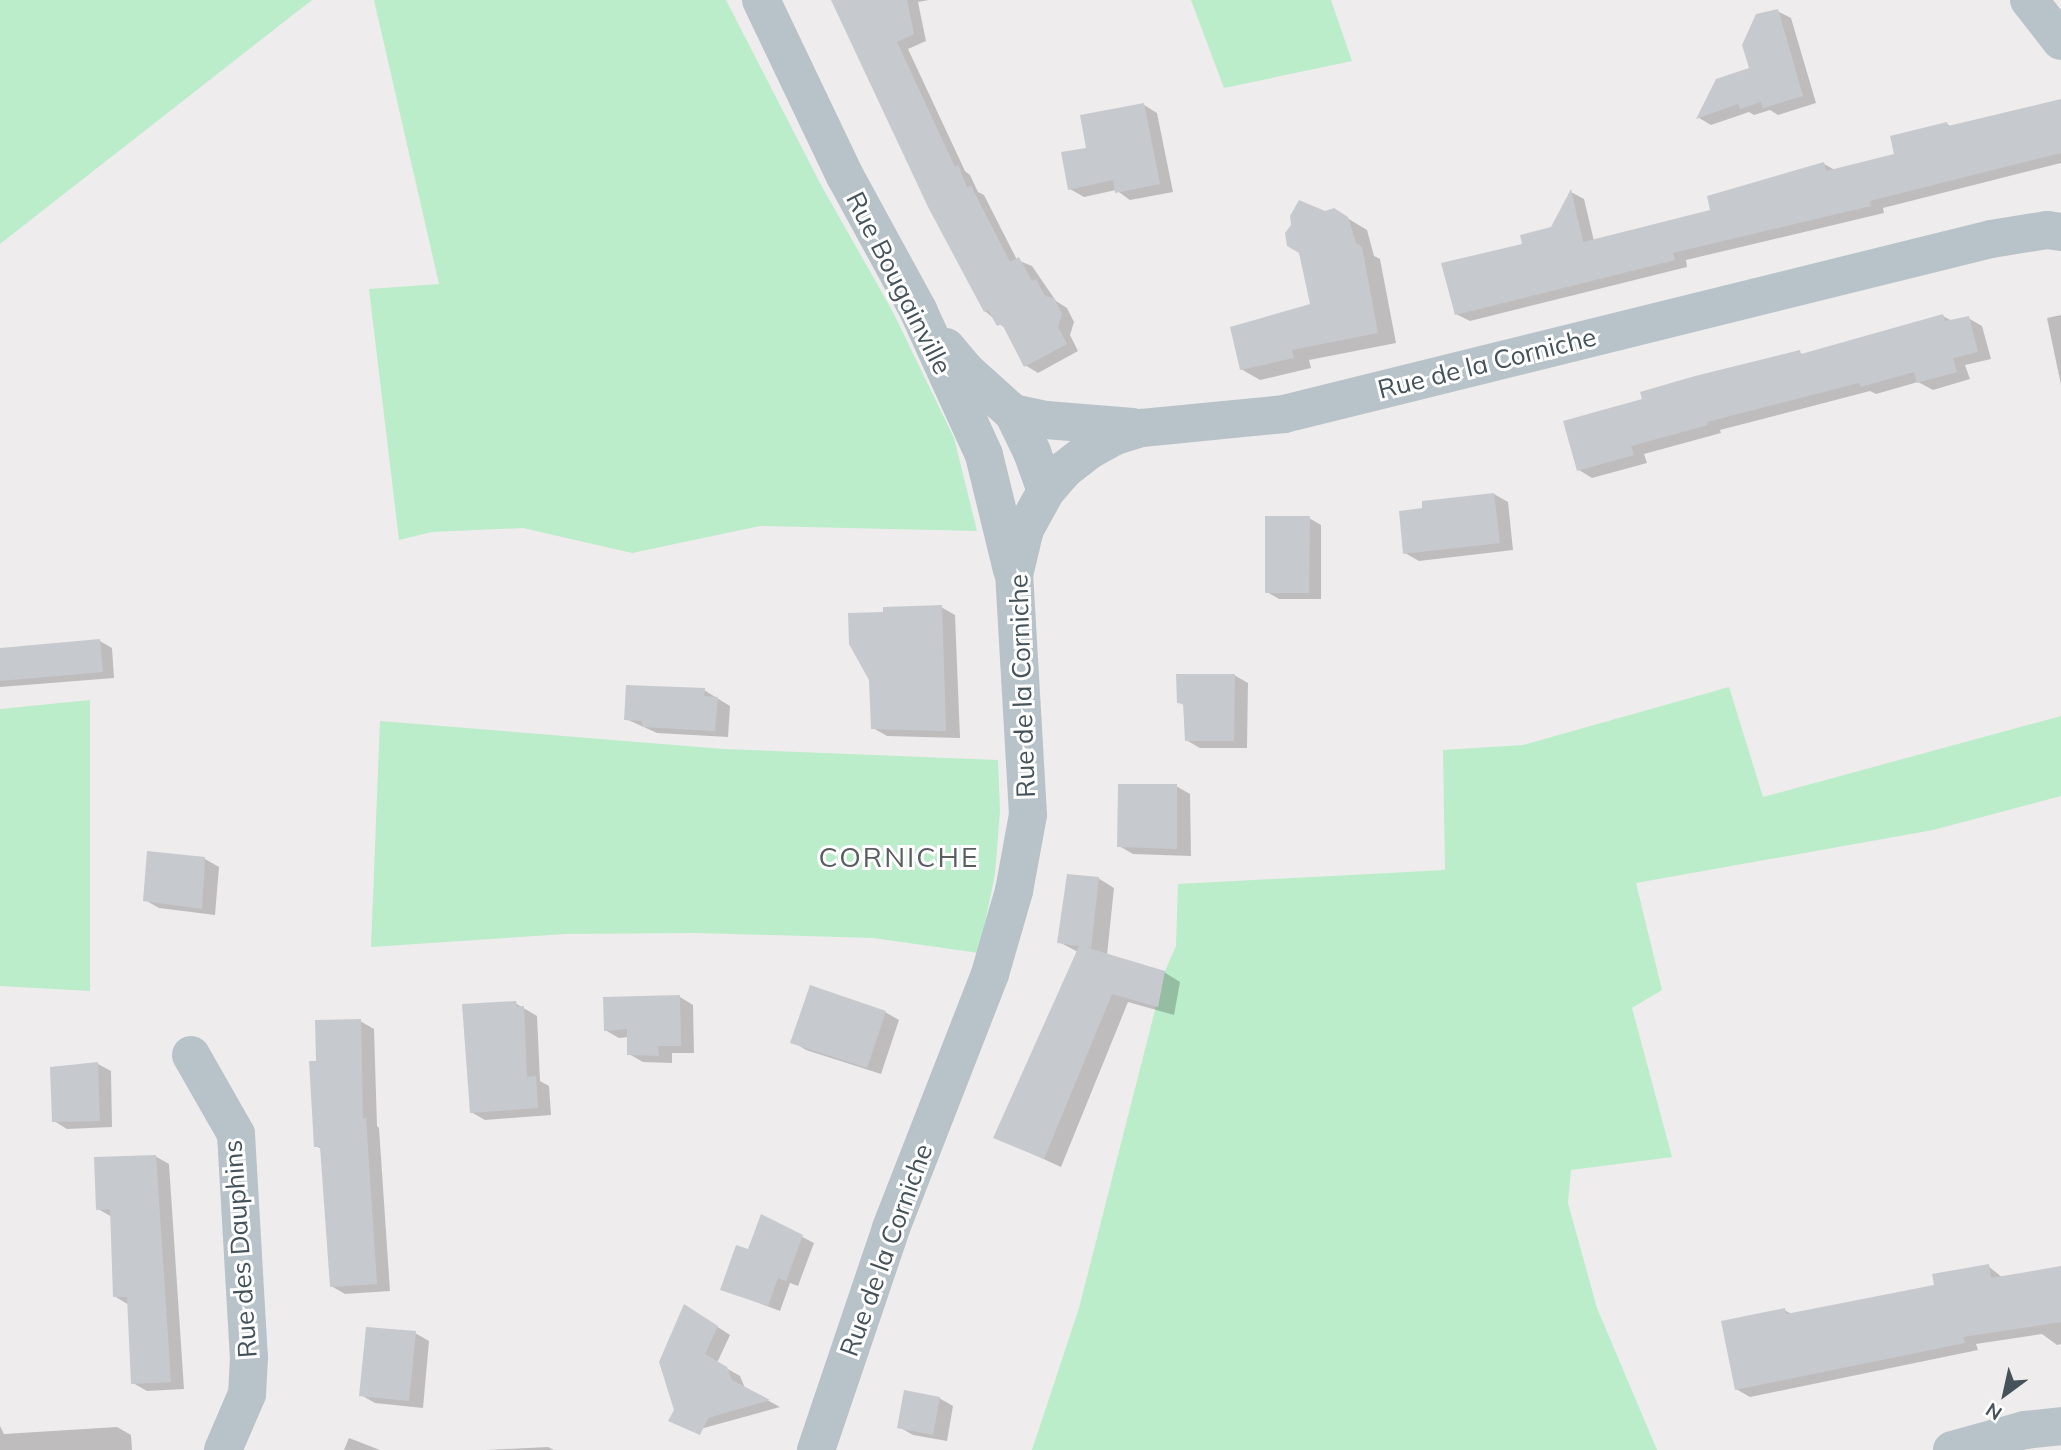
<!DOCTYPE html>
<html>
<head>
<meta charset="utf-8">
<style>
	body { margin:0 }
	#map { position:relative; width:2061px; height:1450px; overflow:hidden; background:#efeced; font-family:Mulish,sans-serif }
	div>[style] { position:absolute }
	.green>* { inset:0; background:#bbedca }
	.shadow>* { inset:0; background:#0003 }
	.building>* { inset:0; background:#c6cacf }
	.minor>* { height:38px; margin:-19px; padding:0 19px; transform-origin:19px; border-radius:19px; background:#b8c2c9 }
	span { translate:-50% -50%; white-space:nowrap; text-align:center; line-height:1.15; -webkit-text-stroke:6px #fff; paint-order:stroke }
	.street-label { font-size:26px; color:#455259 }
	.neighbourhood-label { font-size:28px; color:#595e61; letter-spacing:2px }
	.north { position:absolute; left:1970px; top:1359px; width:70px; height:70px; -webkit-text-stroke:5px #fff; paint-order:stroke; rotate:213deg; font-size:19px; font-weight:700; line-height:28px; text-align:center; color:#455259 }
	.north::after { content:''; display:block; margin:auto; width:24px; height:32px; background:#455259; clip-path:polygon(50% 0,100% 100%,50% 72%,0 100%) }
</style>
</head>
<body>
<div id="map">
	<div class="green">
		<i style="clip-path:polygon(0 0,312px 0,0 244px)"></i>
		<i style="clip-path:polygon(374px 0,726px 0,821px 185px,893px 312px,954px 438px,977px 531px,760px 526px,632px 553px,523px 528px,432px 532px,399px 540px,369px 289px,439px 284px)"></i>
		<i style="clip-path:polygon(1191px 0,1331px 0,1352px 61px,1224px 88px)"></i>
		<i style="clip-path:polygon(1729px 687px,1763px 797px,2061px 716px,2061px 796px,1933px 830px,1636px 883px,1662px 990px,1632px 1008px,1672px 1157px,1571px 1170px,1568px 1203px,1597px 1308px,1657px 1450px,1032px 1450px,1079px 1308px,1165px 971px,1176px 946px,1178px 884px,1445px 870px,1443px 750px,1523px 745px)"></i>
		<i style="clip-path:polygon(90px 700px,90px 991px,0 986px,0 709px)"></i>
		<i style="clip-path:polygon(380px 721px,724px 749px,998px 760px,1000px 811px,995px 874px,979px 953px,873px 938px,696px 933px,566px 934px,371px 947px)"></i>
	</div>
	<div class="shadow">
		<i style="clip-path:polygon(838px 0,929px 0,918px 2px,926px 41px,908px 49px,965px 171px,970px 175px,978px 192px,984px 195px,1017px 260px,1032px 266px,1056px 301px,1067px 308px,1074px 322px,1070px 335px,1078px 351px,1038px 373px,1025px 365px,1007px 330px,985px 311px)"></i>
		<i style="clip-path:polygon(1777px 11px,1791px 18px,1816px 103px,1778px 115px,1770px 110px,1754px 115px,1749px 112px,1711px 125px,1699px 118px,1752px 69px)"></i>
		<i style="clip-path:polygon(2061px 102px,2061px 163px,1883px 208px,1884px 213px,1686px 260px,1687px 267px,1470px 321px,1456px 314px,1524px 246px,1552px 229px,1571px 192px,1584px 199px,1594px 241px,1712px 211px,1824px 164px,1835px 170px,1896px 156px,1947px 124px,1952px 127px)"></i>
		<i style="clip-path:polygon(1144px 105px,1157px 113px,1173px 192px,1130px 200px,1116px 190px,1084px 197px,1070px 189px,1088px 149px)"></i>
		<i style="clip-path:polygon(1334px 210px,1367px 230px,1374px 256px,1380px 259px,1396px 343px,1309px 360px,1311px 368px,1260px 380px,1241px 369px,1312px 306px,1293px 226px)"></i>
		<i style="clip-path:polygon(2061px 315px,2061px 385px,2047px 318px)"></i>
		<i style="clip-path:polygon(1943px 316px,1952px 321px,1968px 318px,1982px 326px,1991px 359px,1965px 365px,1970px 379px,1933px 390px,1918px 382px,1876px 394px,1870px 391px,1720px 430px,1721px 433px,1644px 454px,1647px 463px,1592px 478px,1579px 470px,1799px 352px,1804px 355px)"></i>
		<i style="clip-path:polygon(1494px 494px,1508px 502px,1513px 550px,1419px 561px,1405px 553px,1424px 510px)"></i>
		<i style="clip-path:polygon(1309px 518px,1321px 525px,1321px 599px,1279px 599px,1267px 592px)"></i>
		<i style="clip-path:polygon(941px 607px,955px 615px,960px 738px,887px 736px,873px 728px,885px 614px)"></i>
		<i style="clip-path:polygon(100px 641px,112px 648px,114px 678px,0 687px,0 649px)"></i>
		<i style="clip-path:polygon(1234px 675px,1248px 683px,1247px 748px,1200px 748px,1186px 740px,1185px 706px,1179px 702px)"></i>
		<i style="clip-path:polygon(704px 690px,730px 706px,728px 737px,657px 733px,626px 719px)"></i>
		<i style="clip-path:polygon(1176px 786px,1190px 794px,1191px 856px,1133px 854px,1119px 846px)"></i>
		<i style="clip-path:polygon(148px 853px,205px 859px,219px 867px,215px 915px,159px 908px,145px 900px)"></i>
		<i style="clip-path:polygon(1098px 878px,1114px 888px,1107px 955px,1164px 972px,1180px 982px,1174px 1015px,1128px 1002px,1061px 1167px,995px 1137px,1078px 952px,1059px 942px)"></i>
		<i style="clip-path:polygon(680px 997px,693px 1005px,694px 1053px,672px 1053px,672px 1063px,643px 1062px,629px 1054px,629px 1037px,619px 1038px,605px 1030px)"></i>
		<i style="clip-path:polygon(515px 1003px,537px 1016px,540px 1081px,549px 1086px,551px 1115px,485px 1120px,471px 1112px)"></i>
		<i style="clip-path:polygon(885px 1012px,899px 1020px,881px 1074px,806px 1050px,793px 1042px)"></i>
		<i style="clip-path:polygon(360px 1021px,374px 1029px,377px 1126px,379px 1128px,390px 1291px,345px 1294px,331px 1286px,322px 1149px,315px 1146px,318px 1062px)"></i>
		<i style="clip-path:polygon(98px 1064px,111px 1071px,112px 1127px,67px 1129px,54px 1121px,51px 1068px)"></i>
		<i style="clip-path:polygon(155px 1156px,169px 1164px,184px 1389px,147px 1391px,133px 1383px,129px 1305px,114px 1296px,112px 1217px,98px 1209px)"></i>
		<i style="clip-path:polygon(762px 1216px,814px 1243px,798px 1286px,790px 1283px,780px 1311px,722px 1289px,749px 1252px)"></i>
		<i style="clip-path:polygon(1988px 1266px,2003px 1278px,2061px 1267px,2061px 1344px,2057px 1345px,2042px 1334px,1976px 1344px,1978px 1350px,1750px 1397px,1736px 1389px,1784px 1310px,1792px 1314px,1936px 1286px)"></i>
		<i style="clip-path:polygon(698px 1314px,730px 1335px,717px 1363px,740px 1376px,745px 1388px,780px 1407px,693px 1431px)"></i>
		<i style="clip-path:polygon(415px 1333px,429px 1341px,423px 1408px,375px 1403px,361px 1395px)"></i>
		<i style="clip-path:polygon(939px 1398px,953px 1406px,947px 1441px,913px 1435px,899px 1427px)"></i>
		<i style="clip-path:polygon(0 1426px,4px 1434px,117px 1427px,131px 1435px,132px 1450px,0 1450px)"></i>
		<i style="clip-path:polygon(349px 1438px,380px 1450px,344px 1450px)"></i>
		<i style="clip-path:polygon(548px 1447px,554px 1450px,486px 1450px)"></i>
	</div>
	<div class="building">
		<i style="clip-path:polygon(831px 0,907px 0,914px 34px,897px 42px,955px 167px,958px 165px,967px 187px,971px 186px,1010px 262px,1019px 257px,1032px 281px,1036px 279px,1045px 296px,1054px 298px,1062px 314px,1058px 327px,1067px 344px,1024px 367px,1002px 324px,997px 326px,988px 310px,984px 312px,928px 207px)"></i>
		<i style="clip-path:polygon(1778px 9px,1803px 96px,1763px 108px,1761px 102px,1740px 109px,1738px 104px,1696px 119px,1716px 79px,1749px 68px,1742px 45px,1756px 14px)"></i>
		<i style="clip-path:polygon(2061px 99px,2061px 153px,1870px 201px,1871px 206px,1673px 253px,1675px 260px,1455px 315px,1441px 263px,1522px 244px,1520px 235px,1551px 227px,1571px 189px,1583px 242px,1710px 210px,1707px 196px,1824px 162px,1826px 171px,1894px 154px,1890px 136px,1947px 122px,1948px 126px)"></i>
		<i style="clip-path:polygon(1144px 103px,1160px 184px,1115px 193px,1113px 180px,1068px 190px,1061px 152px,1086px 148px,1080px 115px)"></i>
		<i style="clip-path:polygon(1299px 200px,1325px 211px,1334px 208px,1348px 217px,1356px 243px,1362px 247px,1378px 333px,1292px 350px,1294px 358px,1240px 370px,1230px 327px,1310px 304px,1299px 253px,1287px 246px,1285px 233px,1291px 225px,1290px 216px)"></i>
		<i style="clip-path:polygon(1943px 314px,1945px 321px,1969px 316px,1978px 352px,1953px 358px,1957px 372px,1917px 383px,1914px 372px,1861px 387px,1859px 383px,1707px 422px,1708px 425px,1631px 446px,1634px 455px,1577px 471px,1563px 421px,1642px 399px,1640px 392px,1695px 376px,1800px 350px,1801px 354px)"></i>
		<i style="clip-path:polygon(1494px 493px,1500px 543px,1403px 554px,1399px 511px,1422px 508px,1422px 501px)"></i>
		<i style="clip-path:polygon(1265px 516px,1310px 516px,1309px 593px,1265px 593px)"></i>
		<i style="clip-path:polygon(942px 605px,946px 731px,871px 729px,869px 680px,849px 644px,848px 613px,883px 612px,883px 607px)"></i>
		<i style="clip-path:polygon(100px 639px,103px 672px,0 681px,0 648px)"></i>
		<i style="clip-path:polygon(1176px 674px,1235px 674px,1234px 741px,1185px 741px,1183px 704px,1177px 703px)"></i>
		<i style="clip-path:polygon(626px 685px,705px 688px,704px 696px,718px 697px,715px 731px,642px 727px,642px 721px,624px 720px)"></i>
		<i style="clip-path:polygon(1118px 784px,1177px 784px,1177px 849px,1117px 847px)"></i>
		<i style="clip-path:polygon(147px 851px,205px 857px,202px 909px,143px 901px)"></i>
		<i style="clip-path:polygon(1067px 874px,1099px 877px,1091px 948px,1085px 947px,1165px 971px,1158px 1007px,1112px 994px,1044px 1159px,993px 1138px,1079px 946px,1057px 943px)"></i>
		<i style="clip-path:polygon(810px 985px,886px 1011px,867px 1068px,790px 1043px)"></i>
		<i style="clip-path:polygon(680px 995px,681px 1046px,658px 1046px,659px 1056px,627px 1055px,627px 1029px,604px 1031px,603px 997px)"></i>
		<i style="clip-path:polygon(516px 1001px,517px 1007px,524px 1006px,527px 1077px,536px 1076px,538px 1108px,470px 1113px,462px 1004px)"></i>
		<i style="clip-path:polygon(361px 1019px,363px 1118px,366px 1118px,377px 1284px,330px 1287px,320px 1147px,314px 1147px,309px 1061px,316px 1061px,315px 1020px)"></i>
		<i style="clip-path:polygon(98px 1062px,100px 1121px,52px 1122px,50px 1067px)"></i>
		<i style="clip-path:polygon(156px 1155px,171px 1382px,131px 1384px,127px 1297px,113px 1297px,110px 1209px,96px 1210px,94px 1157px)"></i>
		<i style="clip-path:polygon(761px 1214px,803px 1235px,786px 1281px,778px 1278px,768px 1306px,720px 1290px,736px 1245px,748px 1249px)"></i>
		<i style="clip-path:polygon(1989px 1264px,1991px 1278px,2061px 1266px,2061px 1322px,1963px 1337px,1965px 1343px,1735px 1390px,1721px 1321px,1785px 1308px,1786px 1314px,1934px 1285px,1932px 1274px)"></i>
		<i style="clip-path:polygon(684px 1304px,718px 1326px,705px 1354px,727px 1367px,732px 1380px,770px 1400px,708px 1418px,700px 1435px,668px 1421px,674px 1410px,659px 1362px)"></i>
		<i style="clip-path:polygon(366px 1327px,416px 1331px,409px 1401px,359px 1396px)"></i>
		<i style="clip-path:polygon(904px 1390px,940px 1397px,933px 1435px,897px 1428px)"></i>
	</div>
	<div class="minor">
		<i style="left:761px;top:0;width:195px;rotate:64.5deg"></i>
		<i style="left:845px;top:176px;width:153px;rotate:61.4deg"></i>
		<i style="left:918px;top:310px;width:159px;rotate:65.5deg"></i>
		<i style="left:984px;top:455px;width:118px;rotate:76.3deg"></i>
		<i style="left:2029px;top:0;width:52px;rotate:52deg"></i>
		<i style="left:946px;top:347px;width:30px;rotate:50deg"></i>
		<i style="left:965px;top:370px;width:64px;rotate:41.9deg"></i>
		<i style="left:1013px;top:413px;width:43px;rotate:64deg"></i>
		<i style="left:1032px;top:452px;width:41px;rotate:70.3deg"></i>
		<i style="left:1013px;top:413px;width:34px;rotate:12deg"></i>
		<i style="left:1046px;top:420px;width:87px;rotate:4.6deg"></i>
		<i style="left:191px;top:1055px;width:91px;rotate:60.3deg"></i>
		<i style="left:236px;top:1134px;width:223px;rotate:86.7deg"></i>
		<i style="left:249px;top:1357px;width:37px;rotate:93deg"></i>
		<i style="left:247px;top:1394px;width:61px;rotate:113.2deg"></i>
		<i style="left:816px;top:1450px;width:234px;rotate:-71.3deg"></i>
		<i style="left:891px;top:1228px;width:273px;rotate:-68.7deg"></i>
		<i style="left:990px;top:974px;width:86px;rotate:-73.9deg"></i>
		<i style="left:1014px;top:891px;width:77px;rotate:-79.6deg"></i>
		<i style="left:1028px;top:815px;width:240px;rotate:-93.3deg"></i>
		<i style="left:1014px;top:575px;width:47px;rotate:-76.6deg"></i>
		<i style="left:1025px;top:529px;width:43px;rotate:-61.1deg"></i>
		<i style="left:1046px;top:491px;width:28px;rotate:-49deg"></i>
		<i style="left:1064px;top:470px;width:33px;rotate:-38deg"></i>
		<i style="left:1090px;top:450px;width:29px;rotate:-29deg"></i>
		<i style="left:1115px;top:436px;width:28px;rotate:-17deg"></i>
		<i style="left:1142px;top:428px;width:143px;rotate:-5.6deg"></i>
		<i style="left:1284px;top:414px;width:728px;rotate:-13.9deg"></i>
		<i style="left:1991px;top:239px;width:57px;rotate:-9.1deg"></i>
		<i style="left:2047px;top:230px;width:14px;rotate:8deg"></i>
		<i style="left:1952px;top:1450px;width:76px;rotate:-15.3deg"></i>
		<i style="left:2025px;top:1430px;width:36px;rotate:-6deg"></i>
	</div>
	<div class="street-label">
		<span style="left:899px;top:283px;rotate:63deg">Rue Bougainville</span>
		<span style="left:1487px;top:363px;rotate:-14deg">Rue de la Corniche</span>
		<span style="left:1022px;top:686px;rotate:-92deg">Rue de la Corniche</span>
		<span style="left:240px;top:1249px;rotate:-94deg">Rue des Dauphins</span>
		<span style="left:886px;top:1250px;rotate:-70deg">Rue de la Corniche</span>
	</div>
	<div class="neighbourhood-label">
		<span style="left:899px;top:857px">CORNICHE</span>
	</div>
	<div class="north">N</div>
</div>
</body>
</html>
